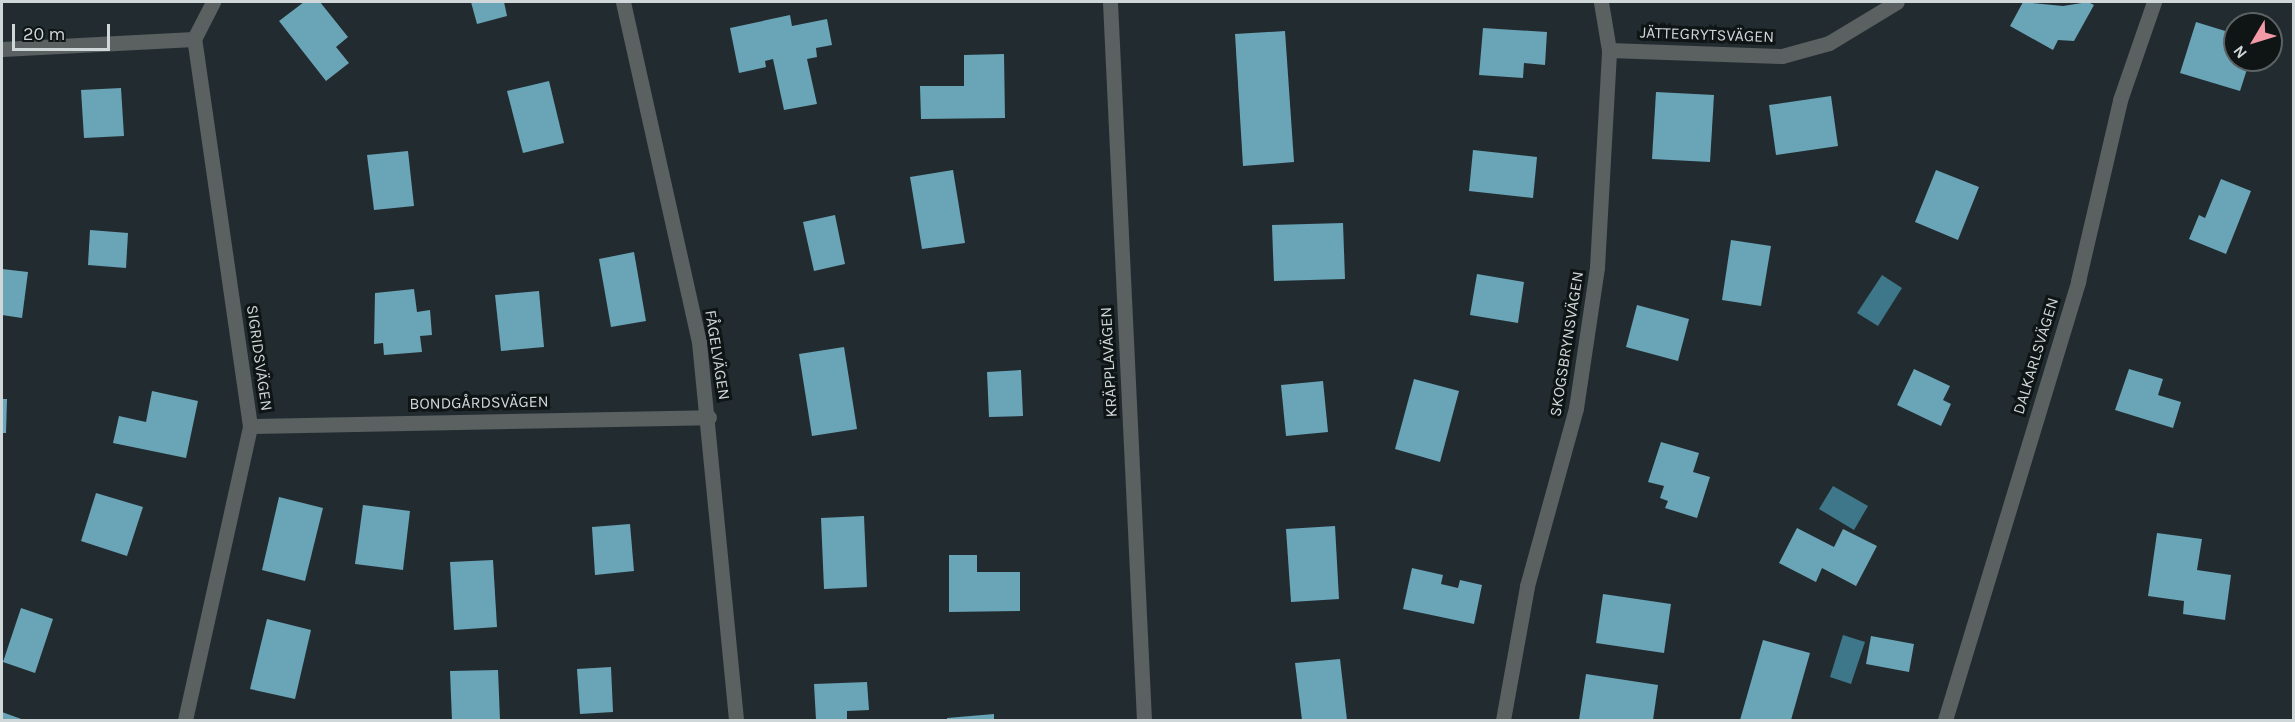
<!DOCTYPE html>
<html>
<head>
<meta charset="utf-8">
<style>
	body { margin:0 }
	#map { position:relative; width:2295px; height:722px; overflow:hidden; background:#222c30; font-family:Karla,sans-serif }
	div>[style] { position:absolute }
	.water>* { inset:0; background:#3e7789 }
	.building>* { inset:0; background:#6aa4b7 }
	.minor>* { height:15px; margin:-7.5px; padding:0 7.5px; transform-origin:7.5px; border-radius:7.5px; background:#5b6061 }
	span { translate:-50% -50%; white-space:nowrap; text-align:center; line-height:1.15; -webkit-text-stroke:6px #0f1415; paint-order:stroke }
	.street-label { font-size:16px; color:#d0d7d9 }
	.frame { position:absolute; inset:0; border:3px solid #d0d7d9; pointer-events:none }
	.north { position:absolute; left:2223px; top:12px; width:60px; height:60px; box-sizing:border-box; background:#0f1415; border:2px solid #5c6263; border-radius:50%; rotate:232deg; font-size:16px; font-weight:700; line-height:24px; text-align:center; color:#d0d7d9 }
	.north::after { content:''; display:block; margin:auto; width:21px; height:27px; background:#f39aa7; clip-path:polygon(50% 0,100% 100%,50% 72%,0 100%) }
	.scale { position:absolute; left:12px; top:24px; width:98px; height:27px; box-sizing:border-box; border:3px solid #d0d7d9; border-top:0; padding-left:8px; font-size:18px; line-height:21px; white-space:nowrap; color:#d0d7d9; -webkit-text-stroke:4px #0f1415; paint-order:stroke }
</style>
</head>
<body>
<div id="map">
	<div class="water">
		<i style="clip-path:polygon(1882px 275px,1902px 288px,1878px 326px,1857px 313px)"></i>
		<i style="clip-path:polygon(1833px 486px,1868px 506px,1854px 530px,1819px 509px)"></i>
		<i style="clip-path:polygon(1843px 635px,1865px 642px,1851px 684px,1830px 677px)"></i>
	</div>
	<div class="building">
		<i style="clip-path:polygon(304px 2px,320px 2px,348px 37px,336px 47px,349px 63px,326px 81px,279px 21px)"></i>
		<i style="clip-path:polygon(471px 2px,504px 2px,507px 16px,477px 24px)"></i>
		<i style="clip-path:polygon(2023px 2px,2063px 6px,2088px 2px,2094px 5px,2074px 41px,2058px 40px,2053px 50px,2010px 26px)"></i>
		<i style="clip-path:polygon(790px 15px,792px 26px,827px 19px,832px 45px,816px 48px,817px 57px,807px 59px,817px 104px,784px 110px,773px 59px,765px 61px,766px 67px,739px 73px,730px 28px)"></i>
		<i style="clip-path:polygon(2196px 22px,2235px 34px,2235px 60px,2250px 60px,2240px 91px,2180px 73px)"></i>
		<i style="clip-path:polygon(1483px 28px,1547px 32px,1545px 65px,1524px 63px,1523px 78px,1479px 75px)"></i>
		<i style="clip-path:polygon(1285px 31px,1294px 162px,1243px 166px,1235px 34px)"></i>
		<i style="clip-path:polygon(1004px 54px,1005px 118px,921px 119px,920px 86px,964px 86px,964px 55px)"></i>
		<i style="clip-path:polygon(549px 81px,564px 143px,523px 153px,507px 91px)"></i>
		<i style="clip-path:polygon(121px 88px,124px 136px,84px 138px,81px 90px)"></i>
		<i style="clip-path:polygon(1656px 92px,1714px 95px,1710px 162px,1652px 159px)"></i>
		<i style="clip-path:polygon(1831px 96px,1838px 146px,1776px 155px,1769px 105px)"></i>
		<i style="clip-path:polygon(1473px 150px,1537px 157px,1533px 198px,1469px 191px)"></i>
		<i style="clip-path:polygon(408px 151px,414px 206px,374px 210px,367px 155px)"></i>
		<i style="clip-path:polygon(953px 170px,965px 243px,922px 249px,910px 177px)"></i>
		<i style="clip-path:polygon(1936px 170px,1979px 187px,1958px 240px,1915px 222px)"></i>
		<i style="clip-path:polygon(2221px 179px,2251px 191px,2226px 254px,2189px 239px,2199px 215px,2205px 218px)"></i>
		<i style="clip-path:polygon(835px 215px,845px 264px,814px 271px,803px 222px)"></i>
		<i style="clip-path:polygon(1343px 223px,1345px 279px,1274px 281px,1272px 225px)"></i>
		<i style="clip-path:polygon(90px 230px,128px 233px,126px 268px,88px 265px)"></i>
		<i style="clip-path:polygon(1731px 240px,1771px 246px,1761px 306px,1722px 300px)"></i>
		<i style="clip-path:polygon(634px 252px,646px 321px,611px 327px,599px 259px)"></i>
		<i style="clip-path:polygon(2px 269px,28px 272px,22px 318px,2px 315px)"></i>
		<i style="clip-path:polygon(1477px 274px,1524px 282px,1518px 323px,1470px 315px)"></i>
		<i style="clip-path:polygon(414px 289px,417px 312px,430px 310px,432px 335px,420px 336px,422px 352px,384px 355px,383px 343px,374px 344px,375px 293px)"></i>
		<i style="clip-path:polygon(539px 291px,544px 347px,501px 351px,495px 295px)"></i>
		<i style="clip-path:polygon(1637px 305px,1689px 319px,1678px 361px,1626px 347px)"></i>
		<i style="clip-path:polygon(844px 347px,857px 429px,812px 436px,799px 354px)"></i>
		<i style="clip-path:polygon(1914px 369px,1950px 386px,1943px 400px,1951px 404px,1941px 426px,1897px 405px)"></i>
		<i style="clip-path:polygon(2129px 369px,2163px 379px,2158px 395px,2181px 402px,2173px 428px,2115px 410px)"></i>
		<i style="clip-path:polygon(1021px 370px,1023px 416px,989px 417px,987px 372px)"></i>
		<i style="clip-path:polygon(1414px 379px,1459px 391px,1440px 462px,1395px 449px)"></i>
		<i style="clip-path:polygon(1323px 381px,1328px 432px,1286px 436px,1281px 385px)"></i>
		<i style="clip-path:polygon(152px 391px,198px 401px,186px 458px,113px 443px,119px 416px,146px 422px)"></i>
		<i style="clip-path:polygon(2px 399px,7px 399px,6px 433px,2px 433px)"></i>
		<i style="clip-path:polygon(1661px 442px,1699px 453px,1693px 472px,1710px 477px,1697px 518px,1665px 508px,1668px 501px,1660px 498px,1664px 486px,1648px 482px)"></i>
		<i style="clip-path:polygon(96px 493px,143px 507px,127px 556px,81px 541px)"></i>
		<i style="clip-path:polygon(279px 497px,323px 508px,305px 581px,262px 570px)"></i>
		<i style="clip-path:polygon(363px 505px,410px 511px,403px 570px,355px 564px)"></i>
		<i style="clip-path:polygon(864px 516px,867px 587px,824px 589px,821px 518px)"></i>
		<i style="clip-path:polygon(630px 524px,634px 571px,595px 575px,592px 527px)"></i>
		<i style="clip-path:polygon(1335px 526px,1339px 599px,1291px 602px,1286px 529px)"></i>
		<i style="clip-path:polygon(1797px 528px,1834px 547px,1843px 529px,1877px 546px,1856px 586px,1822px 568px,1816px 582px,1779px 563px)"></i>
		<i style="clip-path:polygon(2157px 533px,2202px 539px,2197px 570px,2231px 575px,2225px 620px,2183px 614px,2184px 601px,2148px 596px)"></i>
		<i style="clip-path:polygon(949px 555px,977px 555px,977px 572px,1020px 572px,1020px 611px,949px 612px)"></i>
		<i style="clip-path:polygon(493px 560px,497px 627px,454px 630px,450px 562px)"></i>
		<i style="clip-path:polygon(1412px 568px,1443px 575px,1441px 584px,1458px 588px,1460px 580px,1482px 585px,1474px 624px,1403px 609px)"></i>
		<i style="clip-path:polygon(1603px 594px,1671px 604px,1664px 653px,1596px 643px)"></i>
		<i style="clip-path:polygon(21px 608px,53px 619px,35px 673px,3px 662px)"></i>
		<i style="clip-path:polygon(267px 619px,311px 630px,295px 699px,250px 689px)"></i>
		<i style="clip-path:polygon(1871px 636px,1914px 644px,1909px 672px,1866px 664px)"></i>
		<i style="clip-path:polygon(1763px 640px,1810px 653px,1791px 720px,1740px 720px)"></i>
		<i style="clip-path:polygon(1340px 659px,1347px 720px,1302px 720px,1295px 663px)"></i>
		<i style="clip-path:polygon(611px 667px,613px 712px,580px 714px,577px 669px)"></i>
		<i style="clip-path:polygon(498px 670px,500px 720px,452px 720px,450px 671px)"></i>
		<i style="clip-path:polygon(1586px 674px,1658px 685px,1653px 720px,1579px 720px)"></i>
		<i style="clip-path:polygon(867px 682px,869px 710px,847px 711px,847px 720px,816px 720px,814px 684px)"></i>
		<i style="clip-path:polygon(2px 712px,24px 720px,2px 720px)"></i>
		<i style="clip-path:polygon(994px 714px,994px 720px,947px 720px,947px 718px)"></i>
	</div>
	<div class="minor">
		<i style="left:623px;top:2px;width:348px;rotate:77.4deg"></i>
		<i style="left:699px;top:342px;width:380px;rotate:84.4deg"></i>
		<i style="left:1110px;top:2px;width:719px;rotate:87.29deg"></i>
		<i style="left:2px;top:49px;width:192px;rotate:-3deg"></i>
		<i style="left:1609px;top:50px;width:173px;rotate:2deg"></i>
		<i style="left:1782px;top:56px;width:49px;rotate:-15.5deg"></i>
		<i style="left:1829px;top:43px;width:79px;rotate:-31.1deg"></i>
		<i style="left:250px;top:426px;width:459px;rotate:-1.1deg"></i>
		<i style="left:185px;top:720px;width:301px;rotate:-77.5deg"></i>
		<i style="left:250px;top:426px;width:391px;rotate:-98.2deg"></i>
		<i style="left:194px;top:39px;width:42px;rotate:-62.8deg"></i>
		<i style="left:1503px;top:720px;width:136px;rotate:-79.8deg"></i>
		<i style="left:1527px;top:586px;width:185px;rotate:-74.6deg"></i>
		<i style="left:1576px;top:408px;width:143px;rotate:-81.5deg"></i>
		<i style="left:1597px;top:267px;width:217px;rotate:-86.8deg"></i>
		<i style="left:1609px;top:50px;width:49px;rotate:-99.5deg"></i>
		<i style="left:1945px;top:720px;width:459px;rotate:-73.1deg"></i>
		<i style="left:2078px;top:281px;width:186px;rotate:-76.9deg"></i>
		<i style="left:2120px;top:100px;width:104px;rotate:-70.9deg"></i>
	</div>
	<div class="street-label">
		<span style="left:1707px;top:35px;rotate:2deg">JÄTTEGRYTSVÄGEN</span>
		<span style="left:1567px;top:344px;rotate:-81deg">SKOGSBRYNSVÄGEN</span>
		<span style="left:717px;top:355px;rotate:81deg">FÅGELVÄGEN</span>
		<span style="left:2036px;top:356px;rotate:-73deg">DALKARLSVÄGEN</span>
		<span style="left:259px;top:358px;rotate:82deg">SIGRIDSVÄGEN</span>
		<span style="left:1109px;top:362px;rotate:-93deg">KRÄPPLAVÄGEN</span>
		<span style="left:479px;top:403px;rotate:-1deg">BONDGÅRDSVÄGEN</span>
	</div>
	<div class="frame"></div>
	<div class="north">N</div>
	<div class="scale">20 m</div>
</div>
</body>
</html>
